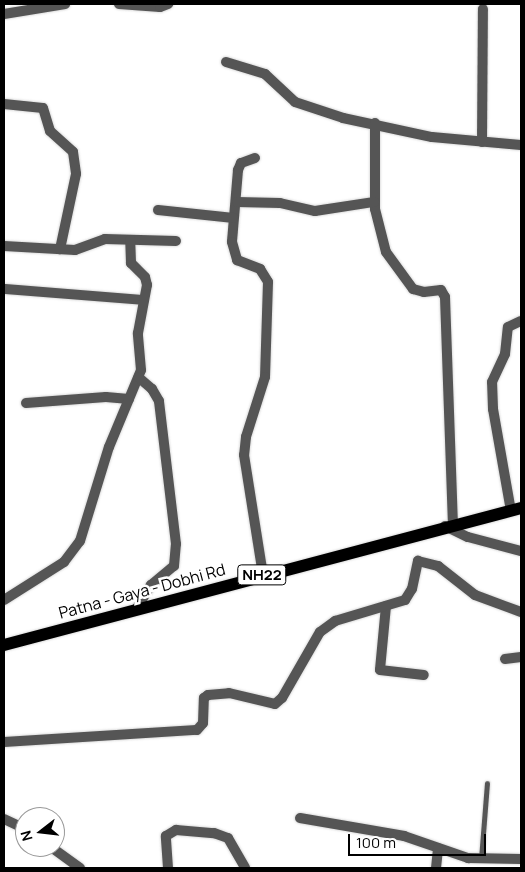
<!DOCTYPE html>
<html>
<head>
<meta charset="utf-8">
<style>
	body { margin:0 }
	#map { position:relative; width:525px; height:872px; overflow:hidden; background:#fff; font-family:Manrope,sans-serif }
	div>[style] { position:absolute }
	.roads { filter:drop-shadow(0 0 1px #dbdbdb) drop-shadow(0 0 1px #dbdbdb) }
	.lane>* { height:5px; margin:-2.5px; padding:0 2.5px; transform-origin:2.5px; border-radius:2.5px; background:#555 }
	.street>* { height:10px; margin:-5px; padding:0 5px; transform-origin:5px; border-radius:5px; background:#555 }
	.primary>* { height:12px; margin:-6px; padding:0 6px; transform-origin:6px; border-radius:6px; background:#000 }
	span { translate:-50% -50%; white-space:nowrap; text-align:center; line-height:1.15; -webkit-text-stroke:5px #fff; paint-order:stroke }
	.shield-label span { padding:1px 4px; background:#fff; border:1px solid; border-radius:4px; -webkit-text-stroke-width:0 }
	.shield-label { font-size:15px; color:#000; font-weight:700 }
	.street-label { font-size:16px; color:#000 }
	.frame { position:absolute; inset:0; border:5px solid #000; pointer-events:none }
	.north { position:absolute; left:15px; top:807px; width:50px; height:50px; box-sizing:border-box; background:#fff; border:1px solid #999; border-radius:50%; rotate:254deg; font-size:14px; font-weight:700; line-height:20px; text-align:center; color:#000 }
	.north::after { content:''; display:block; margin:auto; width:18px; height:22px; background:#000; clip-path:polygon(50% 0,100% 100%,50% 72%,0 100%) }
	.scale { position:absolute; left:348px; top:834px; width:138px; height:22px; box-sizing:border-box; border:2px solid #000; border-top:0; padding-left:6px; font-size:15px; line-height:18px; white-space:nowrap; color:#000; -webkit-text-stroke:4px #fff; paint-order:stroke }
</style>
</head>
<body>
<div id="map">
	<div class="roads">
		<div class="lane">
			<i style="left:481px;top:859px;width:76px;rotate:-85.5deg"></i>
		</div>
		<div class="street">
			<i style="left:119px;top:4px;width:41px;rotate:4.2deg"></i>
			<i style="left:160px;top:7px;width:9px;rotate:-21deg"></i>
			<i style="left:4px;top:14px;width:62px;rotate:-9.3deg"></i>
			<i style="left:226px;top:62px;width:41px;rotate:17.1deg"></i>
			<i style="left:265px;top:74px;width:41px;rotate:43deg"></i>
			<i style="left:295px;top:102px;width:51px;rotate:18.4deg"></i>
			<i style="left:343px;top:118px;width:91px;rotate:12.1deg"></i>
			<i style="left:432px;top:137px;width:89px;rotate:5.1deg"></i>
			<i style="left:4px;top:104px;width:39px;rotate:6deg"></i>
			<i style="left:43px;top:108px;width:24px;rotate:73deg"></i>
			<i style="left:50px;top:131px;width:31px;rotate:42deg"></i>
			<i style="left:73px;top:152px;width:22px;rotate:82deg"></i>
			<i style="left:76px;top:174px;width:77px;rotate:102deg"></i>
			<i style="left:375px;top:123px;width:86px;rotate:90deg"></i>
			<i style="left:375px;top:209px;width:44px;rotate:75.7deg"></i>
			<i style="left:386px;top:252px;width:46px;rotate:53.9deg"></i>
			<i style="left:413px;top:289px;width:11px;rotate:15deg"></i>
			<i style="left:424px;top:292px;width:17px;rotate:-7deg"></i>
			<i style="left:441px;top:290px;width:8px;rotate:60deg"></i>
			<i style="left:445px;top:297px;width:228px;rotate:88deg"></i>
			<i style="left:482px;top:142px;width:133px;rotate:-89.6deg"></i>
			<i style="left:255px;top:158px;width:15px;rotate:160deg"></i>
			<i style="left:241px;top:163px;width:8px;rotate:113deg"></i>
			<i style="left:238px;top:170px;width:72px;rotate:94.8deg"></i>
			<i style="left:232px;top:242px;width:19px;rotate:74deg"></i>
			<i style="left:237px;top:260px;width:25px;rotate:21deg"></i>
			<i style="left:260px;top:269px;width:15px;rotate:58deg"></i>
			<i style="left:268px;top:282px;width:95px;rotate:91.8deg"></i>
			<i style="left:265px;top:377px;width:63px;rotate:107.6deg"></i>
			<i style="left:246px;top:437px;width:18px;rotate:96deg"></i>
			<i style="left:244px;top:455px;width:121px;rotate:81deg"></i>
			<i style="left:237px;top:202px;width:43px;rotate:1.3deg"></i>
			<i style="left:280px;top:203px;width:36px;rotate:13deg"></i>
			<i style="left:315px;top:211px;width:60px;rotate:-8.7deg"></i>
			<i style="left:158px;top:210px;width:76px;rotate:6deg"></i>
			<i style="left:4px;top:246px;width:71px;rotate:3.2deg"></i>
			<i style="left:75px;top:250px;width:32px;rotate:-20deg"></i>
			<i style="left:105px;top:239px;width:71px;rotate:1.6deg"></i>
			<i style="left:4px;top:289px;width:140px;rotate:4.5deg"></i>
			<i style="left:26px;top:403px;width:80px;rotate:-4.3deg"></i>
			<i style="left:106px;top:397px;width:23px;rotate:5deg"></i>
			<i style="left:511px;top:511px;width:104px;rotate:-100deg"></i>
			<i style="left:493px;top:409px;width:27px;rotate:-92deg"></i>
			<i style="left:492px;top:382px;width:31px;rotate:-65deg"></i>
			<i style="left:505px;top:354px;width:27px;rotate:-84deg"></i>
			<i style="left:508px;top:327px;width:14px;rotate:-25deg"></i>
			<i style="left:445px;top:526px;width:25px;rotate:26deg"></i>
			<i style="left:468px;top:537px;width:55px;rotate:14.8deg"></i>
			<i style="left:4px;top:600px;width:71px;rotate:-32.3deg"></i>
			<i style="left:64px;top:562px;width:26px;rotate:-53deg"></i>
			<i style="left:80px;top:541px;width:98px;rotate:-72.9deg"></i>
			<i style="left:109px;top:447px;width:83px;rotate:-67.4deg"></i>
			<i style="left:141px;top:370px;width:37px;rotate:-95deg"></i>
			<i style="left:138px;top:333px;width:49px;rotate:-79.4deg"></i>
			<i style="left:147px;top:285px;width:8px;rotate:-104deg"></i>
			<i style="left:145px;top:277px;width:20px;rotate:-135deg"></i>
			<i style="left:131px;top:263px;width:23px;rotate:-92deg"></i>
			<i style="left:386px;top:606px;width:64px;rotate:95.4deg"></i>
			<i style="left:380px;top:670px;width:44px;rotate:6.5deg"></i>
			<i style="left:137px;top:608px;width:27px;rotate:-59deg"></i>
			<i style="left:151px;top:585px;width:30px;rotate:-40deg"></i>
			<i style="left:174px;top:566px;width:22px;rotate:-85deg"></i>
			<i style="left:176px;top:544px;width:144px;rotate:-96.8deg"></i>
			<i style="left:159px;top:401px;width:14px;rotate:-120deg"></i>
			<i style="left:152px;top:389px;width:18px;rotate:-139deg"></i>
			<i style="left:505px;top:659px;width:16px;rotate:-7deg"></i>
			<i style="left:4px;top:742px;width:193px;rotate:-3.6deg"></i>
			<i style="left:197px;top:730px;width:9px;rotate:-49deg"></i>
			<i style="left:203px;top:723px;width:25px;rotate:-88deg"></i>
			<i style="left:204px;top:698px;width:5px;rotate:-37deg"></i>
			<i style="left:208px;top:695px;width:21px;rotate:-5deg"></i>
			<i style="left:229px;top:693px;width:47px;rotate:13.4deg"></i>
			<i style="left:275px;top:704px;width:9px;rotate:-41deg"></i>
			<i style="left:282px;top:698px;width:76px;rotate:-60.1deg"></i>
			<i style="left:320px;top:632px;width:19px;rotate:-36deg"></i>
			<i style="left:335px;top:621px;width:73px;rotate:-16.7deg"></i>
			<i style="left:405px;top:600px;width:13px;rotate:-58deg"></i>
			<i style="left:412px;top:589px;width:29px;rotate:-78deg"></i>
			<i style="left:418px;top:561px;width:21px;rotate:14deg"></i>
			<i style="left:438px;top:566px;width:47px;rotate:38.1deg"></i>
			<i style="left:475px;top:595px;width:49px;rotate:20.3deg"></i>
			<i style="left:300px;top:818px;width:106px;rotate:9.8deg"></i>
			<i style="left:404px;top:836px;width:68px;rotate:19deg"></i>
			<i style="left:468px;top:858px;width:53px;rotate:1.1deg"></i>
			<i style="left:4px;top:819px;width:23px;rotate:25deg"></i>
			<i style="left:51px;top:847px;width:36px;rotate:36deg"></i>
			<i style="left:168px;top:868px;width:32px;rotate:-94deg"></i>
			<i style="left:166px;top:836px;width:12px;rotate:-31deg"></i>
			<i style="left:176px;top:830px;width:38px;rotate:5deg"></i>
			<i style="left:214px;top:833px;width:15px;rotate:20deg"></i>
			<i style="left:228px;top:838px;width:34px;rotate:60deg"></i>
			<i style="left:436px;top:868px;width:20px;rotate:-84deg"></i>
		</div>
		<div class="primary">
			<i style="left:4px;top:645px;width:535px;rotate:-14.84deg"></i>
		</div>
	</div>
	<div class="shield-label">
		<span style="left:262px;top:575px">NH22</span>
	</div>
	<div class="street-label">
		<span style="left:142px;top:591px;rotate:-15deg">Patna - Gaya - Dobhi Rd</span>
	</div>
	<div class="frame"></div>
	<div class="north">N</div>
	<div class="scale">100 m</div>
</div>
</body>
</html>
